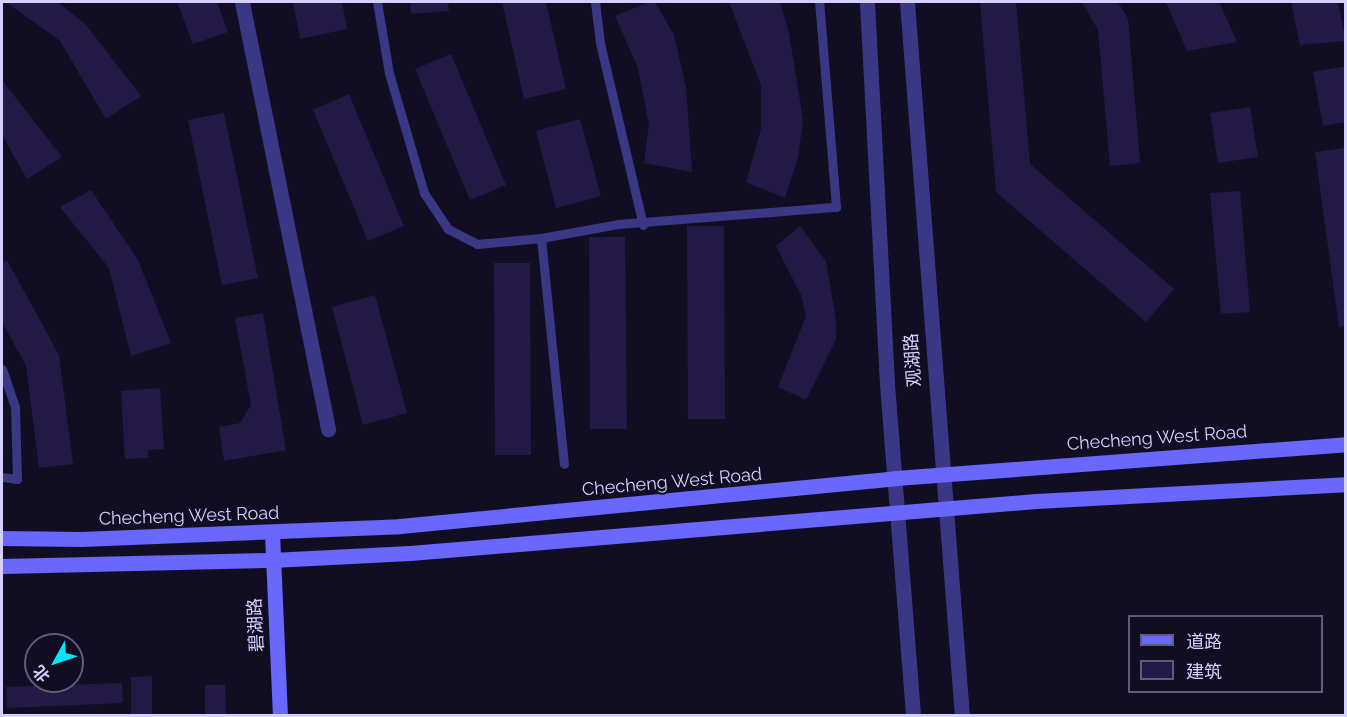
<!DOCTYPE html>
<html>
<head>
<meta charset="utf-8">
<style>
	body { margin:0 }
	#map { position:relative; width:1347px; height:717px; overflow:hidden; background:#110e24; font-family:Raleway,"Noto Sans SC",sans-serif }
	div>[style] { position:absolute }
	.building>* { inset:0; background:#221945 }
	.service>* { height:9px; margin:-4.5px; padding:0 4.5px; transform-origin:4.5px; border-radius:4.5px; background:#3a3884 }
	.pedestrian>* { height:15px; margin:-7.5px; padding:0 7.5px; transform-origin:7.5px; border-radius:7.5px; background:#3a3884 }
	.tertiary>* { height:15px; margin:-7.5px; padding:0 7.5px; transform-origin:7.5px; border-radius:7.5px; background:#3a3884 }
	.secondary>* { height:15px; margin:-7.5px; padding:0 7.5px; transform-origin:7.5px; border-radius:7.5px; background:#6a67ff }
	span { translate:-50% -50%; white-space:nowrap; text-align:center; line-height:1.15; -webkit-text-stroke:4.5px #110e24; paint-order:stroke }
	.street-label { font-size:18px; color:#d5d0ff }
	.frame { position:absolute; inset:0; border:3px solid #d5d0ff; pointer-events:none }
	.legend { position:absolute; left:1128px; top:615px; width:195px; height:78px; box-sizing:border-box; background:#110e24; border:2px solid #5f5c7c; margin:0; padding:8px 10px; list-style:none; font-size:18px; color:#d5d0ff }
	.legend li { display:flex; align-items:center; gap:12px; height:30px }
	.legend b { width:30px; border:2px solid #5f5c7c }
	.north { position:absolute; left:24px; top:633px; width:60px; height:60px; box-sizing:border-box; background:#110e24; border:2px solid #5f5c7c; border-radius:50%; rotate:230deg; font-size:16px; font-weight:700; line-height:24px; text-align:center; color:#d5d0ff }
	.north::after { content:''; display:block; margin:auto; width:21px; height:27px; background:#00e5fb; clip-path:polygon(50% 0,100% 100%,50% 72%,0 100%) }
</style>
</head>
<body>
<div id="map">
	<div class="building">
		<i style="clip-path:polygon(6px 2px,58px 2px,86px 25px,141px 96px,106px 119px,60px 41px)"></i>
		<i style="clip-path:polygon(177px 2px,217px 2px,228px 32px,193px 44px)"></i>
		<i style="clip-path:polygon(293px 2px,342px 2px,347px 29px,300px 39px)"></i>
		<i style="clip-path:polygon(410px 2px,448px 2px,449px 11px,411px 14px)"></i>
		<i style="clip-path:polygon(502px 2px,546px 2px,566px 89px,524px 99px)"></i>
		<i style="clip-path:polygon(649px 2px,655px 2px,674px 35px,686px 87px,692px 172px,644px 163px,649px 125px,638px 68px,615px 16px)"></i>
		<i style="clip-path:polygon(729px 2px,780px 2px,789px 33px,803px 120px,798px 158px,785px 198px,746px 182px,761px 129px,761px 85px)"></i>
		<i style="clip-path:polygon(980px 2px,1016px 2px,1030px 164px,1174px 289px,1146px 322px,996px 192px)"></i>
		<i style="clip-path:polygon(1082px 2px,1118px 2px,1128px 19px,1140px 163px,1110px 166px,1098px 30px)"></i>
		<i style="clip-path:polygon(1166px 2px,1219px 2px,1237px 42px,1187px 51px)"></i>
		<i style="clip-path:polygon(1291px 2px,1338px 2px,1346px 41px,1300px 45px)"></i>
		<i style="clip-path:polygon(451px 54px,506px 185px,470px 200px,415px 69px)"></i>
		<i style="clip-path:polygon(1346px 66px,1346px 122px,1323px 126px,1313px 72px)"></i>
		<i style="clip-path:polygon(2px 80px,62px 157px,27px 179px,2px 135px)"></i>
		<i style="clip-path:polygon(349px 94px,404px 226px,368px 241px,313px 110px)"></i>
		<i style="clip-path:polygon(1250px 107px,1258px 157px,1218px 163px,1210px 113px)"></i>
		<i style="clip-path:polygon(224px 113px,258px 278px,222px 285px,188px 120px)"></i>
		<i style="clip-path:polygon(580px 119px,601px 196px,556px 208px,536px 131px)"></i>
		<i style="clip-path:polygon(1344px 148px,1346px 326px,1339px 327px,1315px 152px)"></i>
		<i style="clip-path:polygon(91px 190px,138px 260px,171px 343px,131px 356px,109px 268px,60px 207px)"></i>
		<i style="clip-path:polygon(1240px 191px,1250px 312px,1221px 314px,1210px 193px)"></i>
		<i style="clip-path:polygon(687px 226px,724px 226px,725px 419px,688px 419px)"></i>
		<i style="clip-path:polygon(800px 226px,826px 261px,836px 321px,836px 339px,806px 400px,778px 387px,806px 316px,801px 295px,776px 246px)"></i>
		<i style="clip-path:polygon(589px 237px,625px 237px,627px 429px,590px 429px)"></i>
		<i style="clip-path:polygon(7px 260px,59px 355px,73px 464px,39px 468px,26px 366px,2px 322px,2px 263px)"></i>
		<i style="clip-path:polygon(494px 263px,530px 263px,531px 455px,495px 455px)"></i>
		<i style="clip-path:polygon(375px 295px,407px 413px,363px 425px,332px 307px)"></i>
		<i style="clip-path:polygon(263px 313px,286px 450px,224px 461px,219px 427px,240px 423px,251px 405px,235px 318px)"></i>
		<i style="clip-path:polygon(160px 388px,164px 449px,148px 450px,148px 458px,125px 459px,121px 391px)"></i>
		<i style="clip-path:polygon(152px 676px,152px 716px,131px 716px,131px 677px)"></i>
		<i style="clip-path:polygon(122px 683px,123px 703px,7px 708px,6px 687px)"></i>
		<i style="clip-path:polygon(205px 685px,225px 685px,226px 716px,205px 716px)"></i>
	</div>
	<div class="service">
		<i style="left:377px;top:2px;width:72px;rotate:80.4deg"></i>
		<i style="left:389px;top:73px;width:125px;rotate:73.7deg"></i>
		<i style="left:424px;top:193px;width:43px;rotate:56.3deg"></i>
		<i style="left:448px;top:229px;width:33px;rotate:27deg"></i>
		<i style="left:477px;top:244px;width:64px;rotate:-5.4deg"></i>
		<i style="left:541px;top:238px;width:78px;rotate:-10.3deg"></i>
		<i style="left:618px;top:224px;width:219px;rotate:-4.5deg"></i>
		<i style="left:836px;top:207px;width:206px;rotate:-94.7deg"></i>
		<i style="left:595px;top:2px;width:41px;rotate:83deg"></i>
		<i style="left:600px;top:43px;width:187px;rotate:76.7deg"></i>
		<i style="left:541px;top:238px;width:227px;rotate:84.2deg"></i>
		<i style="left:2px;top:369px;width:40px;rotate:71.1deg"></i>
		<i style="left:15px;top:407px;width:72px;rotate:88.4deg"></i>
		<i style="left:17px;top:479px;width:15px;rotate:-172deg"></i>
	</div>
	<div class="pedestrian">
		<i style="left:242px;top:2px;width:436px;rotate:78.6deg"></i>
	</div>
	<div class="tertiary">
		<i style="left:867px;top:2px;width:383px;rotate:87deg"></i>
		<i style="left:887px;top:384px;width:333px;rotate:85.5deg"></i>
		<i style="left:907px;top:2px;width:716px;rotate:85.6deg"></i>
	</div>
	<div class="secondary">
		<i style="left:272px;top:533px;width:183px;rotate:87.5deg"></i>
		<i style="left:2px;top:538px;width:79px;rotate:0.7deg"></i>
		<i style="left:81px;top:539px;width:319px;rotate:-2.3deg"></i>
		<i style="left:400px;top:526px;width:498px;rotate:-5.5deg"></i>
		<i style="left:896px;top:478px;width:451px;rotate:-4.3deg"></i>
		<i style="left:2px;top:566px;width:270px;rotate:-1.3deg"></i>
		<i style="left:272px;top:560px;width:138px;rotate:-2.9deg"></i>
		<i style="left:410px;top:553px;width:628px;rotate:-4.75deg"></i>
		<i style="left:1036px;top:501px;width:310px;rotate:-3.1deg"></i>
	</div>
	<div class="street-label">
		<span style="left:913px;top:360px;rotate:-94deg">观湖路</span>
		<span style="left:1157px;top:438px;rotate:-4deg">Checheng West Road</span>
		<span style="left:672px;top:482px;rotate:-5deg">Checheng West Road</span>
		<span style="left:189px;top:516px;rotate:-2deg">Checheng West Road</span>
		<span style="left:256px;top:625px;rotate:-93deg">碧湖路</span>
	</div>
	<div class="frame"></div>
	<ul class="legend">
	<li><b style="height:8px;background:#6a67ff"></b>道路</li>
	<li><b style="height:16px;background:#221945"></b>建筑</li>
	</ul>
	<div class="north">北</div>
</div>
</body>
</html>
